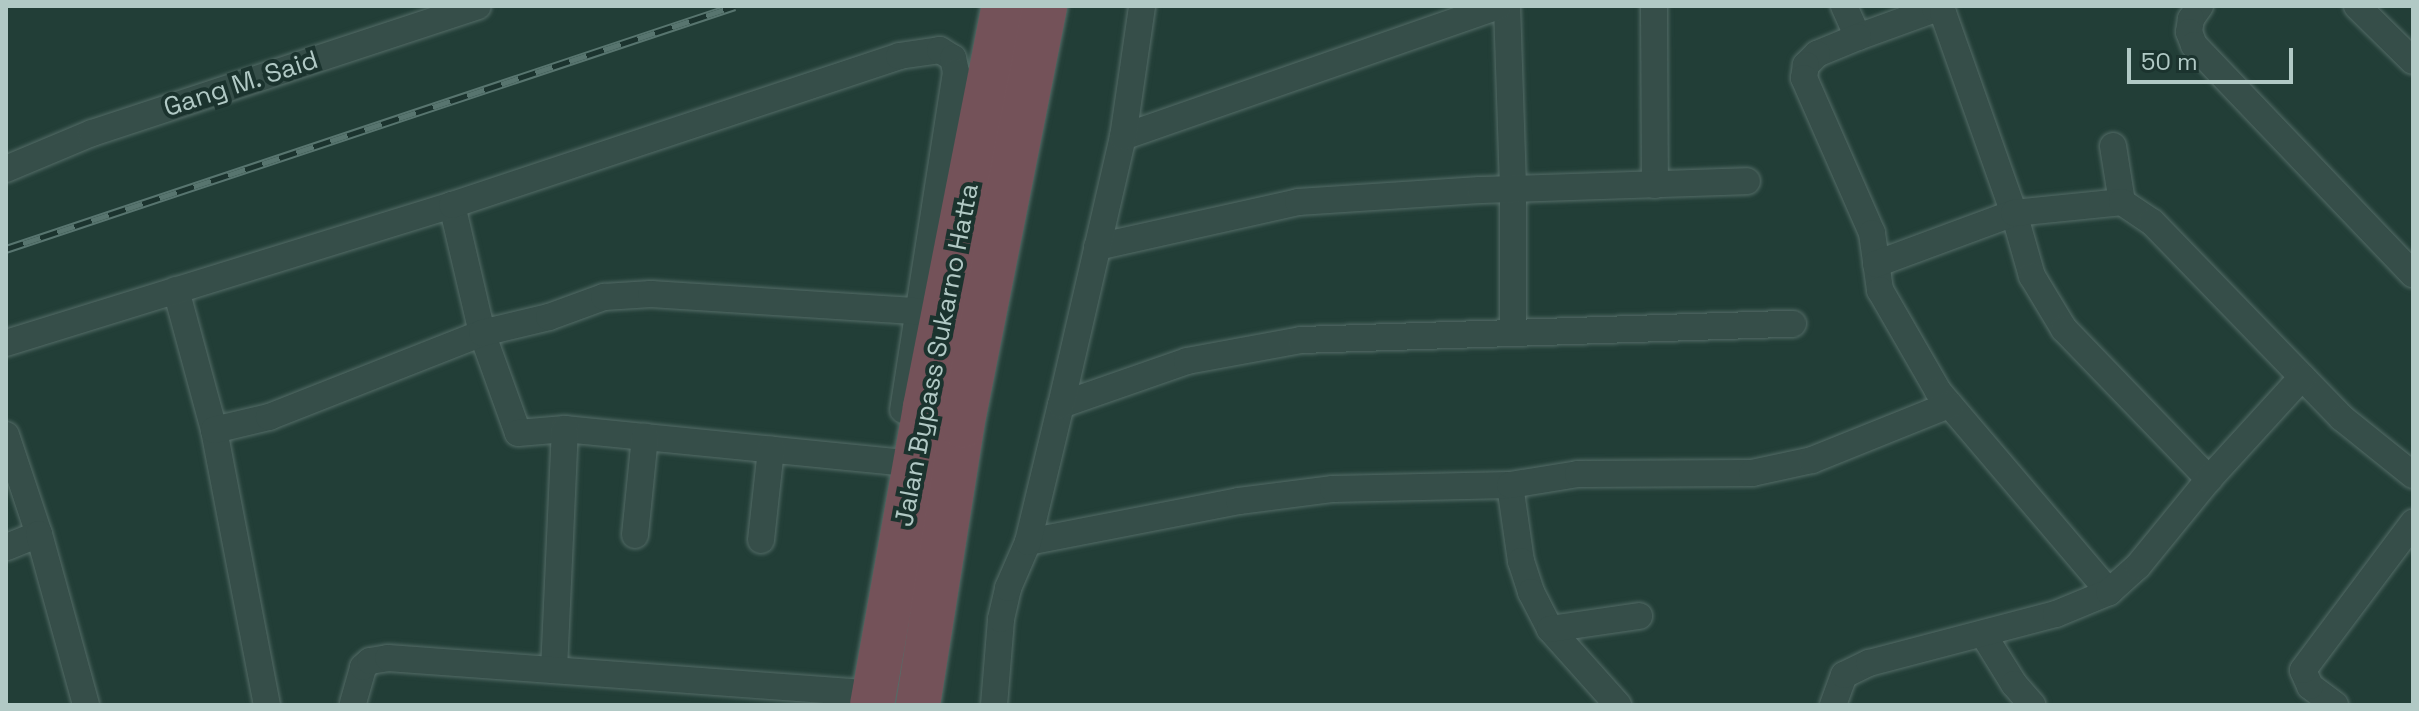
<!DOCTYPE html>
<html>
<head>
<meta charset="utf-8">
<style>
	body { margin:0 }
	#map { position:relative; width:2419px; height:711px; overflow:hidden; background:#223e37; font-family:"Space Grotesk",sans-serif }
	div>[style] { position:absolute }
	.roads { filter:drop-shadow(0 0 2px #546c67) drop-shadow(0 0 2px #546c67) }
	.street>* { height:26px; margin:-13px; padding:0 13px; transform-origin:13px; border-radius:13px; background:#364e49 }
	.highway>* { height:44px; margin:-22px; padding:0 22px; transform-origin:22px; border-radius:22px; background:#745259 }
	.rail>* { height:9px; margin-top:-4.5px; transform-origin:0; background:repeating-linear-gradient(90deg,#1b332e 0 18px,#58756f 0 36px); box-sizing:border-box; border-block:2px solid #58756f }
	span { translate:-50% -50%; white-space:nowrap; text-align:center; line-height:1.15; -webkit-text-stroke:8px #1b332e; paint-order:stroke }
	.street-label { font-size:26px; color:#b1c9c5 }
	.frame { position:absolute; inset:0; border:8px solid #b1c9c5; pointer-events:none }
	.scale { position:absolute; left:2127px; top:48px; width:166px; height:36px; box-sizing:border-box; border:4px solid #b1c9c5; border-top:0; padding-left:10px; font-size:24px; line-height:28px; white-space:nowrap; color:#b1c9c5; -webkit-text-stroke:6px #1b332e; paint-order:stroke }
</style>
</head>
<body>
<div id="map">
	<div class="roads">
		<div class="street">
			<i style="left:1507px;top:6px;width:183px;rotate:88.1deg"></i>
			<i style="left:1513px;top:189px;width:142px;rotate:90deg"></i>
			<i style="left:1654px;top:6px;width:179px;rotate:89.7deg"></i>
			<i style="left:1844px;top:6px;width:34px;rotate:66deg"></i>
			<i style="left:1858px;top:37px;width:82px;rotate:-20deg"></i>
			<i style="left:1935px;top:9px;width:9px;rotate:27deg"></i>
			<i style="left:1943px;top:13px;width:212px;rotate:70.5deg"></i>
			<i style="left:2014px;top:213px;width:66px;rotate:74.1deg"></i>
			<i style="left:2032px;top:276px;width:62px;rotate:58.9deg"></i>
			<i style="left:2064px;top:329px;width:209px;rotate:46deg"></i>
			<i style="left:2200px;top:6px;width:16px;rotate:125deg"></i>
			<i style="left:2191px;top:19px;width:13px;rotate:99deg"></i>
			<i style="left:2189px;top:32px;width:14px;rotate:69deg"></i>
			<i style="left:2194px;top:45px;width:317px;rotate:46.3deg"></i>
			<i style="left:2357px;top:6px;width:78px;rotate:44.5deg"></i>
			<i style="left:1858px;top:37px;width:44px;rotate:157.5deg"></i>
			<i style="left:1817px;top:54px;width:16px;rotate:135deg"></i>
			<i style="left:1806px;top:65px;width:13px;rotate:99deg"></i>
			<i style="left:1804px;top:78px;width:169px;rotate:66.3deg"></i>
			<i style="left:1872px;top:233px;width:58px;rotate:82deg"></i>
			<i style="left:1880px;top:290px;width:116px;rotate:60.1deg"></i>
			<i style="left:1938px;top:391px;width:264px;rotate:49.6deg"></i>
			<i style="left:1123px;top:137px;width:398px;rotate:-19.2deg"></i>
			<i style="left:2113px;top:146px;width:57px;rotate:80.9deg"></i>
			<i style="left:6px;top:169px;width:93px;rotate:-22.7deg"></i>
			<i style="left:92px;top:133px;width:406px;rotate:-18.2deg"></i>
			<i style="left:452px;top:205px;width:131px;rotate:76.8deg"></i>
			<i style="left:482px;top:333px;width:106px;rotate:70.2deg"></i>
			<i style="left:518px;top:433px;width:47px;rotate:-4.9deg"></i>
			<i style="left:565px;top:429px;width:331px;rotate:5.7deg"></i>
			<i style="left:1097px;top:247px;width:206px;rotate:-12.6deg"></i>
			<i style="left:1298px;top:202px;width:182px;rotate:-3.8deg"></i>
			<i style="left:1480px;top:190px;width:267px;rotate:-1.9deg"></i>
			<i style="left:1876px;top:264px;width:147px;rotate:-20.3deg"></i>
			<i style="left:2014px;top:213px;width:109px;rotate:-5.8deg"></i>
			<i style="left:2122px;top:202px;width:36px;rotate:34deg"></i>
			<i style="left:2152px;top:222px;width:273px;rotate:45.9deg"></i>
			<i style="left:2342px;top:418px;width:91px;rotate:38.8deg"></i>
			<i style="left:176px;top:290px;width:145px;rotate:74.8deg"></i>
			<i style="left:214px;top:430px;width:280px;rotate:79.1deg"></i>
			<i style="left:6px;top:343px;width:467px;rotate:-17.2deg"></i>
			<i style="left:452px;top:205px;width:471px;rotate:-18.4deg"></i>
			<i style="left:899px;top:56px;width:41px;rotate:-8.3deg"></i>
			<i style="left:940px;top:50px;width:15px;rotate:32deg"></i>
			<i style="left:953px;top:58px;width:14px;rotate:78deg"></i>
			<i style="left:956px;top:72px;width:342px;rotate:98.9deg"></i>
			<i style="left:1061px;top:405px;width:133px;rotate:-19.2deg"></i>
			<i style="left:1187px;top:361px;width:116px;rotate:-10.4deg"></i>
			<i style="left:1301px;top:340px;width:492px;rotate:-1.9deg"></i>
			<i style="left:214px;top:430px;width:57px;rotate:-13.3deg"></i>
			<i style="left:269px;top:417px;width:229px;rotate:-21.5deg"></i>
			<i style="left:482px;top:333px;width:69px;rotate:-13.4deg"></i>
			<i style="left:549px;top:317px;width:59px;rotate:-20deg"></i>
			<i style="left:604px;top:297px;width:47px;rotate:-3.7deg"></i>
			<i style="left:651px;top:294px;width:267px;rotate:3.7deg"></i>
			<i style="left:6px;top:435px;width:104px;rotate:71.6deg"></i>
			<i style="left:39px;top:534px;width:35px;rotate:158deg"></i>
			<i style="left:1510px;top:485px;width:77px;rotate:81.8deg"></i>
			<i style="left:1521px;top:561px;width:33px;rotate:72deg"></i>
			<i style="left:1531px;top:592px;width:42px;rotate:62.8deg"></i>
			<i style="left:1550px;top:629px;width:102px;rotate:48.2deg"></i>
			<i style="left:39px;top:534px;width:177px;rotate:74.6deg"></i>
			<i style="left:635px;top:535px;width:99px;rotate:-84.2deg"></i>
			<i style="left:761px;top:540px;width:91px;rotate:-83.7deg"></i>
			<i style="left:1028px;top:542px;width:215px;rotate:-11deg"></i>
			<i style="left:1239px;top:501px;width:95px;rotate:-7.3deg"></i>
			<i style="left:1333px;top:489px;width:177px;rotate:-1.3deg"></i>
			<i style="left:1510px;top:485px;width:69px;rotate:-9.2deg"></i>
			<i style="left:1578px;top:474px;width:174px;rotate:-0.3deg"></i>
			<i style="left:1752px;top:473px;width:61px;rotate:-12.2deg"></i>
			<i style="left:1812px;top:460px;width:148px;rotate:-21.9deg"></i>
			<i style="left:1550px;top:629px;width:90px;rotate:-8.3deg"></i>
			<i style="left:1983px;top:634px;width:59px;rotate:58.2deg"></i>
			<i style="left:2014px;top:684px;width:28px;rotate:49deg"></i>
			<i style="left:554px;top:670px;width:241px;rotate:-87.4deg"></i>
			<i style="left:353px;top:703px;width:37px;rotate:-74deg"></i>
			<i style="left:363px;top:667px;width:9px;rotate:-41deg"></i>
			<i style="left:370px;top:661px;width:18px;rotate:-9deg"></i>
			<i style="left:388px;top:658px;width:466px;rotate:4.2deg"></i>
			<i style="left:994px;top:705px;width:86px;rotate:-85.3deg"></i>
			<i style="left:1001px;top:619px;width:32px;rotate:-77deg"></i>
			<i style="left:1008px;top:588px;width:50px;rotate:-66.5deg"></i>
			<i style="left:1028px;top:542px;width:141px;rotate:-76.5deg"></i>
			<i style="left:1061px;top:405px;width:275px;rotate:-77deg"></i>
			<i style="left:1123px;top:137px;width:132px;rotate:-81.7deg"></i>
			<i style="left:1833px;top:705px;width:32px;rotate:-70deg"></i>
			<i style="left:1844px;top:675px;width:28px;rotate:-26deg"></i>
			<i style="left:1869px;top:663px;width:193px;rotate:-14.7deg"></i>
			<i style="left:2056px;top:614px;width:57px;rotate:-22.5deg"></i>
			<i style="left:2109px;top:592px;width:39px;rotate:-42deg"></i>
			<i style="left:2138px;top:566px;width:112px;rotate:-50.8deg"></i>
			<i style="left:2209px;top:479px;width:138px;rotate:-47.6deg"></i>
			<i style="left:2335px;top:705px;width:31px;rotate:-143deg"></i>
			<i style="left:2310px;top:686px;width:17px;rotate:-114deg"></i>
			<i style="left:2303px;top:670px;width:184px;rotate:-53.2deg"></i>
		</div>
		<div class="highway">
			<i style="left:872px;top:705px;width:303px;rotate:-79.9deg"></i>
			<i style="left:925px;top:407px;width:409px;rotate:-78.9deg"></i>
			<i style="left:918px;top:705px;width:282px;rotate:-81deg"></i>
			<i style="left:962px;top:426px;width:428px;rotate:-78.8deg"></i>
		</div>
	</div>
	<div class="rail">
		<i style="left:6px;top:249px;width:768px;rotate:-18.43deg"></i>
	</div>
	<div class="street-label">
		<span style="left:241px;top:84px;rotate:-18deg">Gang M. Said</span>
		<span style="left:937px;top:355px;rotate:-79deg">Jalan Bypass Sukarno Hatta</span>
	</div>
	<div class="frame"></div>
	<div class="scale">50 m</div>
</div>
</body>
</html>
